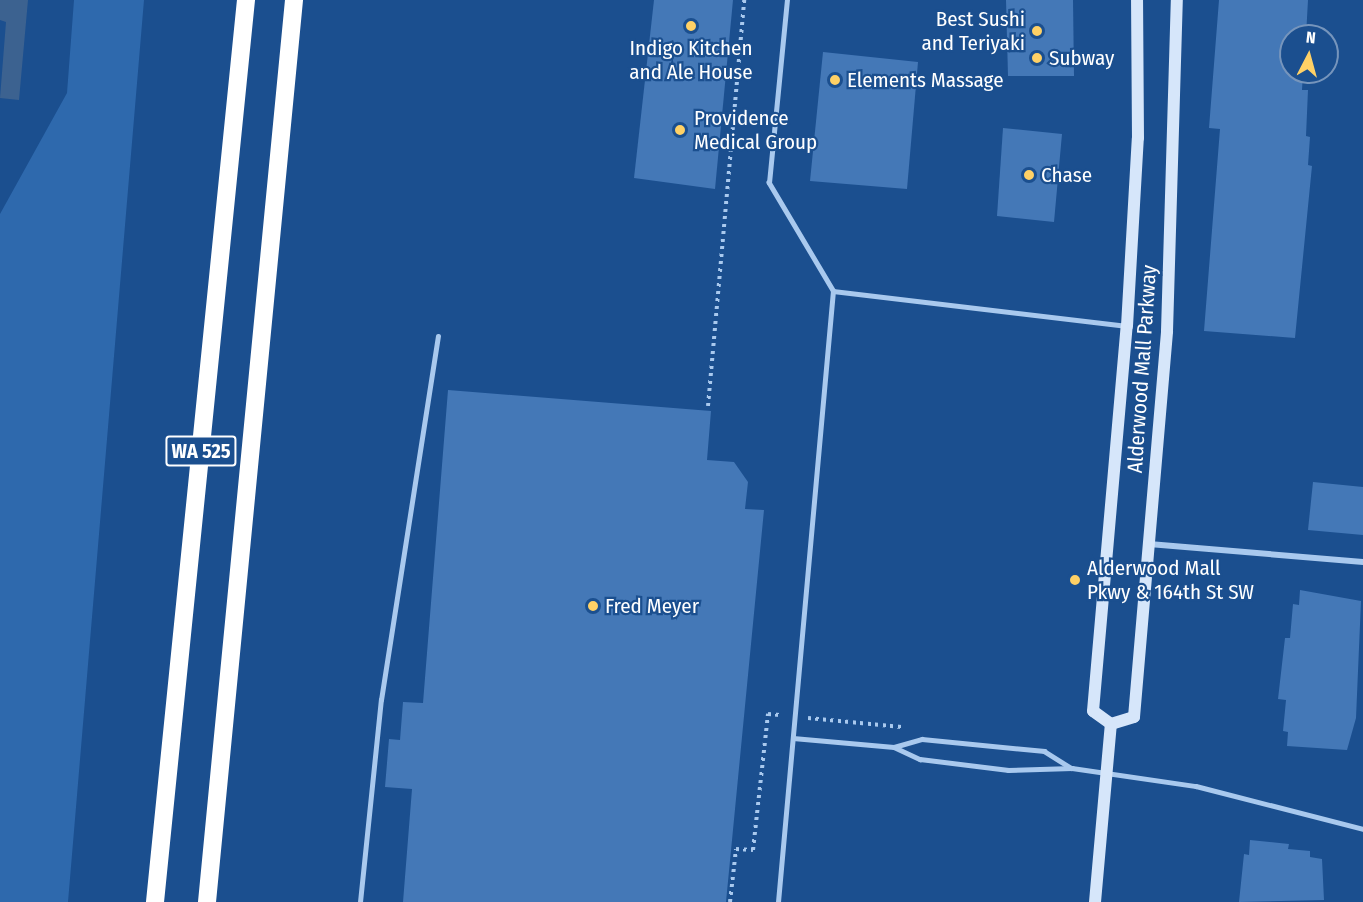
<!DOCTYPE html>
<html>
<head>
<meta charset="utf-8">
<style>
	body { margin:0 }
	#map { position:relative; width:1363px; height:902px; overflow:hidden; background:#1b4f8f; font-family:"Fira Sans Condensed",sans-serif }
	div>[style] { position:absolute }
	.green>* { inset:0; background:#2e69ad }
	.water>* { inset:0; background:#3c6290 }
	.building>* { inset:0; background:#4478b7 }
	.path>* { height:4px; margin-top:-2px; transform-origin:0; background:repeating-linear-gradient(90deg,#a9c9ee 0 3px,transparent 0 7.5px) }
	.service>* { height:4.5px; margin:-2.25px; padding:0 2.25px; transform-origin:2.25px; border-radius:2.25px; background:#a9c9ee }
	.minor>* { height:6px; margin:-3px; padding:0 3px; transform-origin:3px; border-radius:3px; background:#a9c9ee }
	.secondary>* { height:12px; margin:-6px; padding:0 6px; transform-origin:6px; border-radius:6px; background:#d6e6fa }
	.motorway>* { height:18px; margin:-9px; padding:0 9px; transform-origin:9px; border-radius:9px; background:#fff }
	.dots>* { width:16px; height:16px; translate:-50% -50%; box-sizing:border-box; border:3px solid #1b4f8f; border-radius:50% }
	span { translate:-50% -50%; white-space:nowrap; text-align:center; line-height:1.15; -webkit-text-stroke:4.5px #1b4f8f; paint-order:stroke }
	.shield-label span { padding:2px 4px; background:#1b4f8f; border:2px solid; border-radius:4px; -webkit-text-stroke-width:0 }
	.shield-label { font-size:20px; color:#fff; font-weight:700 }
	.poi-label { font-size:21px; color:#fff }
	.right { translate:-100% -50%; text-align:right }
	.left { translate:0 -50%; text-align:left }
	.street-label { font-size:21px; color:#fff }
	.north { position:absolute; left:1279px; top:24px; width:60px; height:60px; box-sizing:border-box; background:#1b4f8f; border:2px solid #7695bc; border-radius:50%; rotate:6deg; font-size:16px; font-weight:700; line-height:24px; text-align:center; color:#fff }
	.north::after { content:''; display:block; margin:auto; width:21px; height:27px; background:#ffd166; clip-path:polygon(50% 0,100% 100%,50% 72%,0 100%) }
</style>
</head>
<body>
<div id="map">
	<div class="green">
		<i style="clip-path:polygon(74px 0,144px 0,68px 902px,0 902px,0 214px,67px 93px)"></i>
	</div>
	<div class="water">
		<i style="clip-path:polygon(0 0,28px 0,19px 100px,0 98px,6px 22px,0 20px)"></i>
	</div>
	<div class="building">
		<i style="clip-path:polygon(654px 0,733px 0,715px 189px,634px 178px)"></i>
		<i style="clip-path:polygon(1006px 0,1073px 0,1074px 76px,1008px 76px)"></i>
		<i style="clip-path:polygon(1219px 0,1308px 0,1306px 36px,1291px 36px,1291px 72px,1303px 72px,1302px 90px,1308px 90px,1306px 136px,1310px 137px,1308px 165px,1312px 166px,1295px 338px,1204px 331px,1220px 129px,1209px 128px)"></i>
		<i style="clip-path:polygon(823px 52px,918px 62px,907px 189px,810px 181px)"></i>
		<i style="clip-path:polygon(1003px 128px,1062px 134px,1054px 222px,997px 216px)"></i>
		<i style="clip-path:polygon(448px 390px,711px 411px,707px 460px,734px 462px,748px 482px,745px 509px,764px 510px,726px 902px,403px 902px,412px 789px,385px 787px,389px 739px,400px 740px,403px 702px,423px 703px)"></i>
		<i style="clip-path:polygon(1313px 482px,1363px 487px,1363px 535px,1308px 530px)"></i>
		<i style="clip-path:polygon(1300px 590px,1361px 601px,1356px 718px,1347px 750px,1287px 746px,1288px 732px,1283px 731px,1286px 700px,1278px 699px,1285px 638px,1290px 638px,1293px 604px,1299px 605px)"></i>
		<i style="clip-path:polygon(1250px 840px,1289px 844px,1288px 849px,1310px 851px,1310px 857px,1322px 859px,1324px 900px,1239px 902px,1244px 854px,1249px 855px)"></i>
	</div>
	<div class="path">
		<i style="left:708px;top:406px;width:408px;rotate:-84.9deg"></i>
		<i style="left:808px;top:718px;width:94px;rotate:5.5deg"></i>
		<i style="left:730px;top:902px;width:53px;rotate:-83.5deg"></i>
		<i style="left:736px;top:849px;width:17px;rotate:3deg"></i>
		<i style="left:753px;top:850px;width:137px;rotate:-83.7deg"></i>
		<i style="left:768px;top:714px;width:12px;rotate:5deg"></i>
	</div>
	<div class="service">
		<i style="left:833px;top:291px;width:296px;rotate:6.8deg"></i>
		<i style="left:793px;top:738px;width:101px;rotate:5.1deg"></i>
		<i style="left:894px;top:747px;width:29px;rotate:25deg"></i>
		<i style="left:920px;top:759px;width:89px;rotate:7.1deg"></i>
		<i style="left:1008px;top:770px;width:64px;rotate:-1.8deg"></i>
		<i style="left:1072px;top:768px;width:125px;rotate:8.3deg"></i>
		<i style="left:1196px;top:786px;width:172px;rotate:14.4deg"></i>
		<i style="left:894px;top:747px;width:29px;rotate:-16deg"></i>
		<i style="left:922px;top:739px;width:123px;rotate:5.6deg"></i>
		<i style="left:1044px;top:751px;width:32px;rotate:32deg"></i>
		<i style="left:360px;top:902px;width:203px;rotate:-84.1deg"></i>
		<i style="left:381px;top:700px;width:368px;rotate:-81.1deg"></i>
		<i style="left:778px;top:902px;width:613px;rotate:-84.86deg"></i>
		<i style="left:833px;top:291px;width:126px;rotate:-120.7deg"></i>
		<i style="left:769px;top:183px;width:184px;rotate:-84.4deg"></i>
	</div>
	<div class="minor">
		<i style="left:1149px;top:544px;width:215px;rotate:4.8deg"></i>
	</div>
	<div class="secondary">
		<i style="left:1111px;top:724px;width:24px;rotate:-17deg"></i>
		<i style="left:1134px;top:717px;width:387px;rotate:-85.1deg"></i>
		<i style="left:1167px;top:331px;width:331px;rotate:-88.3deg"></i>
		<i style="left:1111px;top:724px;width:22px;rotate:-144deg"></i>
		<i style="left:1093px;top:711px;width:386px;rotate:-85deg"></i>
		<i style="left:1127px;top:326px;width:188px;rotate:-86.7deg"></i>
		<i style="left:1138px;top:138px;width:138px;rotate:-90.4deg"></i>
		<i style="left:1095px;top:902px;width:179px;rotate:-84.9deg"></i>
	</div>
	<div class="motorway">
		<i style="left:155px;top:902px;width:907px;rotate:-84.24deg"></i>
		<i style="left:207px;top:902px;width:906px;rotate:-84.49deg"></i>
	</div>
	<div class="dots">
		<i style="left:691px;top:26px;background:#ffd166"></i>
		<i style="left:1037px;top:31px;background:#ffd166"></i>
		<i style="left:1037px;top:58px;background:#ffd166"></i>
		<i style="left:835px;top:80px;background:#ffd166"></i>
		<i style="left:680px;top:130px;background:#ffd166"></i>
		<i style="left:1029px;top:175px;background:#ffd166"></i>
		<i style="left:1075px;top:580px;background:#ffd166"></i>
		<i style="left:593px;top:606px;background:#ffd166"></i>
	</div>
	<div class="shield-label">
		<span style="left:201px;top:451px">WA 525</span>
	</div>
	<div class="poi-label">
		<span class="right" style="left:1025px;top:31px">Best Sushi<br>and Teriyaki</span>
		<span style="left:691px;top:60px">Indigo Kitchen<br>and Ale House</span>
		<span class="left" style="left:1049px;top:58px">Subway</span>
		<span class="left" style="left:847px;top:80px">Elements Massage</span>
		<span class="left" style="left:694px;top:130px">Providence<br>Medical Group</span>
		<span class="left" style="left:1041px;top:175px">Chase</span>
		<span class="left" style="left:1087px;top:580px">Alderwood Mall<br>Pkwy &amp; 164th St SW</span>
		<span class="left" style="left:605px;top:606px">Fred Meyer</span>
	</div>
	<div class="street-label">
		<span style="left:1142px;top:369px;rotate:-86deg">Alderwood Mall Parkway</span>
	</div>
	<div class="north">N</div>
</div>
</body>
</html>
